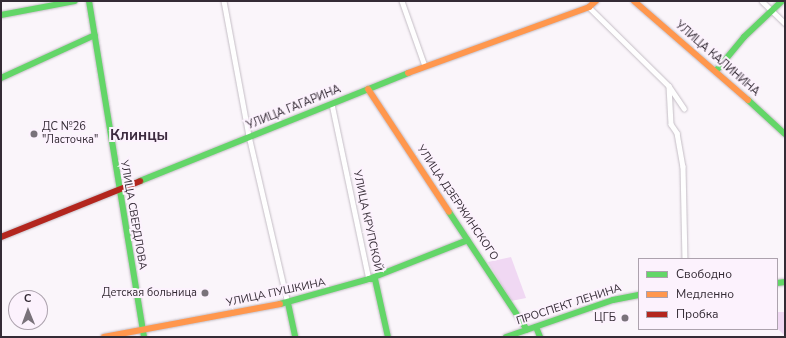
<!DOCTYPE html>
<html>
<head>
<meta charset="utf-8">
<style>
	body { margin:0 }
	#map { position:relative; width:786px; height:338px; overflow:hidden; background:#faf5fa; font-family:"Nunito Sans",sans-serif }
	div>[style] { position:absolute }
	.green>* { inset:0; background:#f0d8f3 }
	.roads { filter:drop-shadow(0 0 1px #c4bdc5) drop-shadow(0 0 1px #c4bdc5) }
	.street>* { height:4.5px; margin:-2.25px; padding:0 2.25px; transform-origin:2.25px; border-radius:2.25px; background:#fefefe }
	.fast>* { height:6px; margin:-3px; padding:0 3px; transform-origin:3px; border-radius:3px; background:#63d668 }
	.slow>* { height:6px; margin:-3px; padding:0 3px; transform-origin:3px; border-radius:3px; background:#ff974d }
	.jam>* { height:6px; margin:-3px; padding:0 3px; transform-origin:3px; border-radius:3px; background:#b3261e }
	.dots>* { width:11px; height:11px; translate:-50% -50%; box-sizing:border-box; border:2px solid #fcf2fd; border-radius:50% }
	span { translate:-50% -50%; white-space:nowrap; text-align:center; line-height:1.15; -webkit-text-stroke:4px #fcf2fd; paint-order:stroke }
	.street-label { font-size:11px; color:#342b35 }
	.poi-label { font-size:11px; color:#342b35 }
	.left { translate:0 -50%; text-align:left }
	.right { translate:-100% -50%; text-align:right }
	.district-label { font-size:15px; color:#3d2a40; font-weight:700 }
	.frame { position:absolute; inset:0; border:2px solid #342b35; pointer-events:none }
	.legend { position:absolute; left:638px; top:258px; width:140px; height:72px; box-sizing:border-box; background:#fcf2fd; border:1px solid #aca2ad; margin:0; padding:5px 7px; list-style:none; font-size:12px; color:#342b35 }
	.legend li { display:flex; align-items:center; gap:8px; height:20px }
	.legend b { width:20px; border:1px solid #aca2ad }
	.north { position:absolute; left:8px; top:290px; width:40px; height:40px; box-sizing:border-box; background:#fcf2fd; border:1px solid #aca2ad; border-radius:50%; rotate:359deg; font-size:11px; font-weight:700; line-height:16px; text-align:center; color:#342b35 }
	.north::after { content:''; display:block; margin:auto; width:14px; height:18px; background:#79727a; clip-path:polygon(50% 0,100% 100%,50% 72%,0 100%) }
</style>
</head>
<body>
<div id="map">
	<div class="green">
		<i style="clip-path:polygon(511px 257px,526px 298px,511px 301px,488px 262px)"></i>
		<i style="clip-path:polygon(777px 312px,785px 312px,785px 336px,777px 328px)"></i>
	</div>
	<div class="roads">
		<div class="street">
			<i style="left:224px;top:1px;width:137px;rotate:79.5deg"></i>
			<i style="left:249px;top:136px;width:171px;rotate:76.9deg"></i>
			<i style="left:402px;top:1px;width:69px;rotate:70.5deg"></i>
			<i style="left:762px;top:1px;width:32px;rotate:44deg"></i>
			<i style="left:589px;top:7px;width:112px;rotate:44.6deg"></i>
			<i style="left:669px;top:86px;width:27px;rotate:56deg"></i>
			<i style="left:669px;top:86px;width:38px;rotate:87deg"></i>
			<i style="left:671px;top:124px;width:11px;rotate:56deg"></i>
			<i style="left:677px;top:133px;width:34px;rotate:80deg"></i>
			<i style="left:683px;top:166px;width:93px;rotate:88.8deg"></i>
			<i style="left:332px;top:104px;width:179px;rotate:78.1deg"></i>
		</div>
		<div class="fast">
			<i style="left:89px;top:1px;width:340px;rotate:80.7deg"></i>
			<i style="left:1px;top:15px;width:75px;rotate:-10.7deg"></i>
			<i style="left:716px;top:71px;width:44px;rotate:-50.5deg"></i>
			<i style="left:744px;top:37px;width:52px;rotate:-43.5deg"></i>
			<i style="left:1px;top:78px;width:103px;rotate:-24.6deg"></i>
			<i style="left:748px;top:100px;width:50px;rotate:42.6deg"></i>
			<i style="left:140px;top:181px;width:289px;rotate:-21.9deg"></i>
			<i style="left:449px;top:212px;width:141px;rotate:56.5deg"></i>
			<i style="left:371px;top:279px;width:4px"></i>
			<i style="left:375px;top:279px;width:59px;rotate:77.4deg"></i>
			<i style="left:777px;top:283px;width:8px;rotate:-7deg"></i>
			<i style="left:288px;top:303px;width:35px;rotate:78deg"></i>
			<i style="left:280px;top:304px;width:92px;rotate:-15.7deg"></i>
			<i style="left:369px;top:279px;width:106px;rotate:-21.5deg"></i>
			<i style="left:536px;top:327px;width:11px;rotate:68deg"></i>
			<i style="left:506px;top:337px;width:113px;rotate:-19.1deg"></i>
			<i style="left:613px;top:300px;width:26px;rotate:-11deg"></i>
		</div>
		<div class="slow">
			<i style="left:634px;top:1px;width:151px;rotate:41deg"></i>
			<i style="left:408px;top:73px;width:193px;rotate:-20deg"></i>
			<i style="left:589px;top:7px;width:9px;rotate:-41deg"></i>
			<i style="left:368px;top:89px;width:147px;rotate:56.6deg"></i>
			<i style="left:104px;top:337px;width:179px;rotate:-10.6deg"></i>
		</div>
		<div class="jam">
			<i style="left:1px;top:237px;width:150px;rotate:-21.9deg"></i>
		</div>
	</div>
	<div class="dots">
		<i style="left:34px;top:134px;background:#79727a"></i>
		<i style="left:205px;top:293px;background:#79727a"></i>
		<i style="left:625px;top:318px;background:#79727a"></i>
	</div>
	<div class="street-label">
		<span style="left:717px;top:59px;rotate:41deg">УЛИЦА КАЛИНИНА</span>
		<span style="left:294px;top:108px;rotate:-22deg">УЛИЦА ГАГАРИНА</span>
		<span style="left:457px;top:203px;rotate:56deg">УЛИЦА ДЗЕРЖИНСКОГО</span>
		<span style="left:133px;top:215px;rotate:80deg">УЛИЦА СВЕРДЛОВА</span>
		<span style="left:367px;top:221px;rotate:78deg">УЛИЦА КРУПСКОЙ</span>
		<span style="left:276px;top:293px;rotate:-12deg">УЛИЦА ПУШКИНА</span>
		<span style="left:569px;top:305px;rotate:-18deg">ПРОСПЕКТ ЛЕНИНА</span>
	</div>
	<div class="poi-label">
		<span class="left" style="left:42px;top:134px">ДС №26<br>"Ласточка"</span>
		<span class="right" style="left:197px;top:293px">Детская больница</span>
		<span class="right" style="left:616px;top:318px">ЦГБ</span>
	</div>
	<div class="district-label">
		<span style="left:139px;top:136px">Клинцы</span>
	</div>
	<div class="frame"></div>
	<ul class="legend">
	<li><b style="height:5px;background:#63d668"></b>Свободно</li>
	<li><b style="height:5px;background:#ff974d"></b>Медленно</li>
	<li><b style="height:5px;background:#b3261e"></b>Пробка</li>
	</ul>
	<div class="north">С</div>
</div>
</body>
</html>
